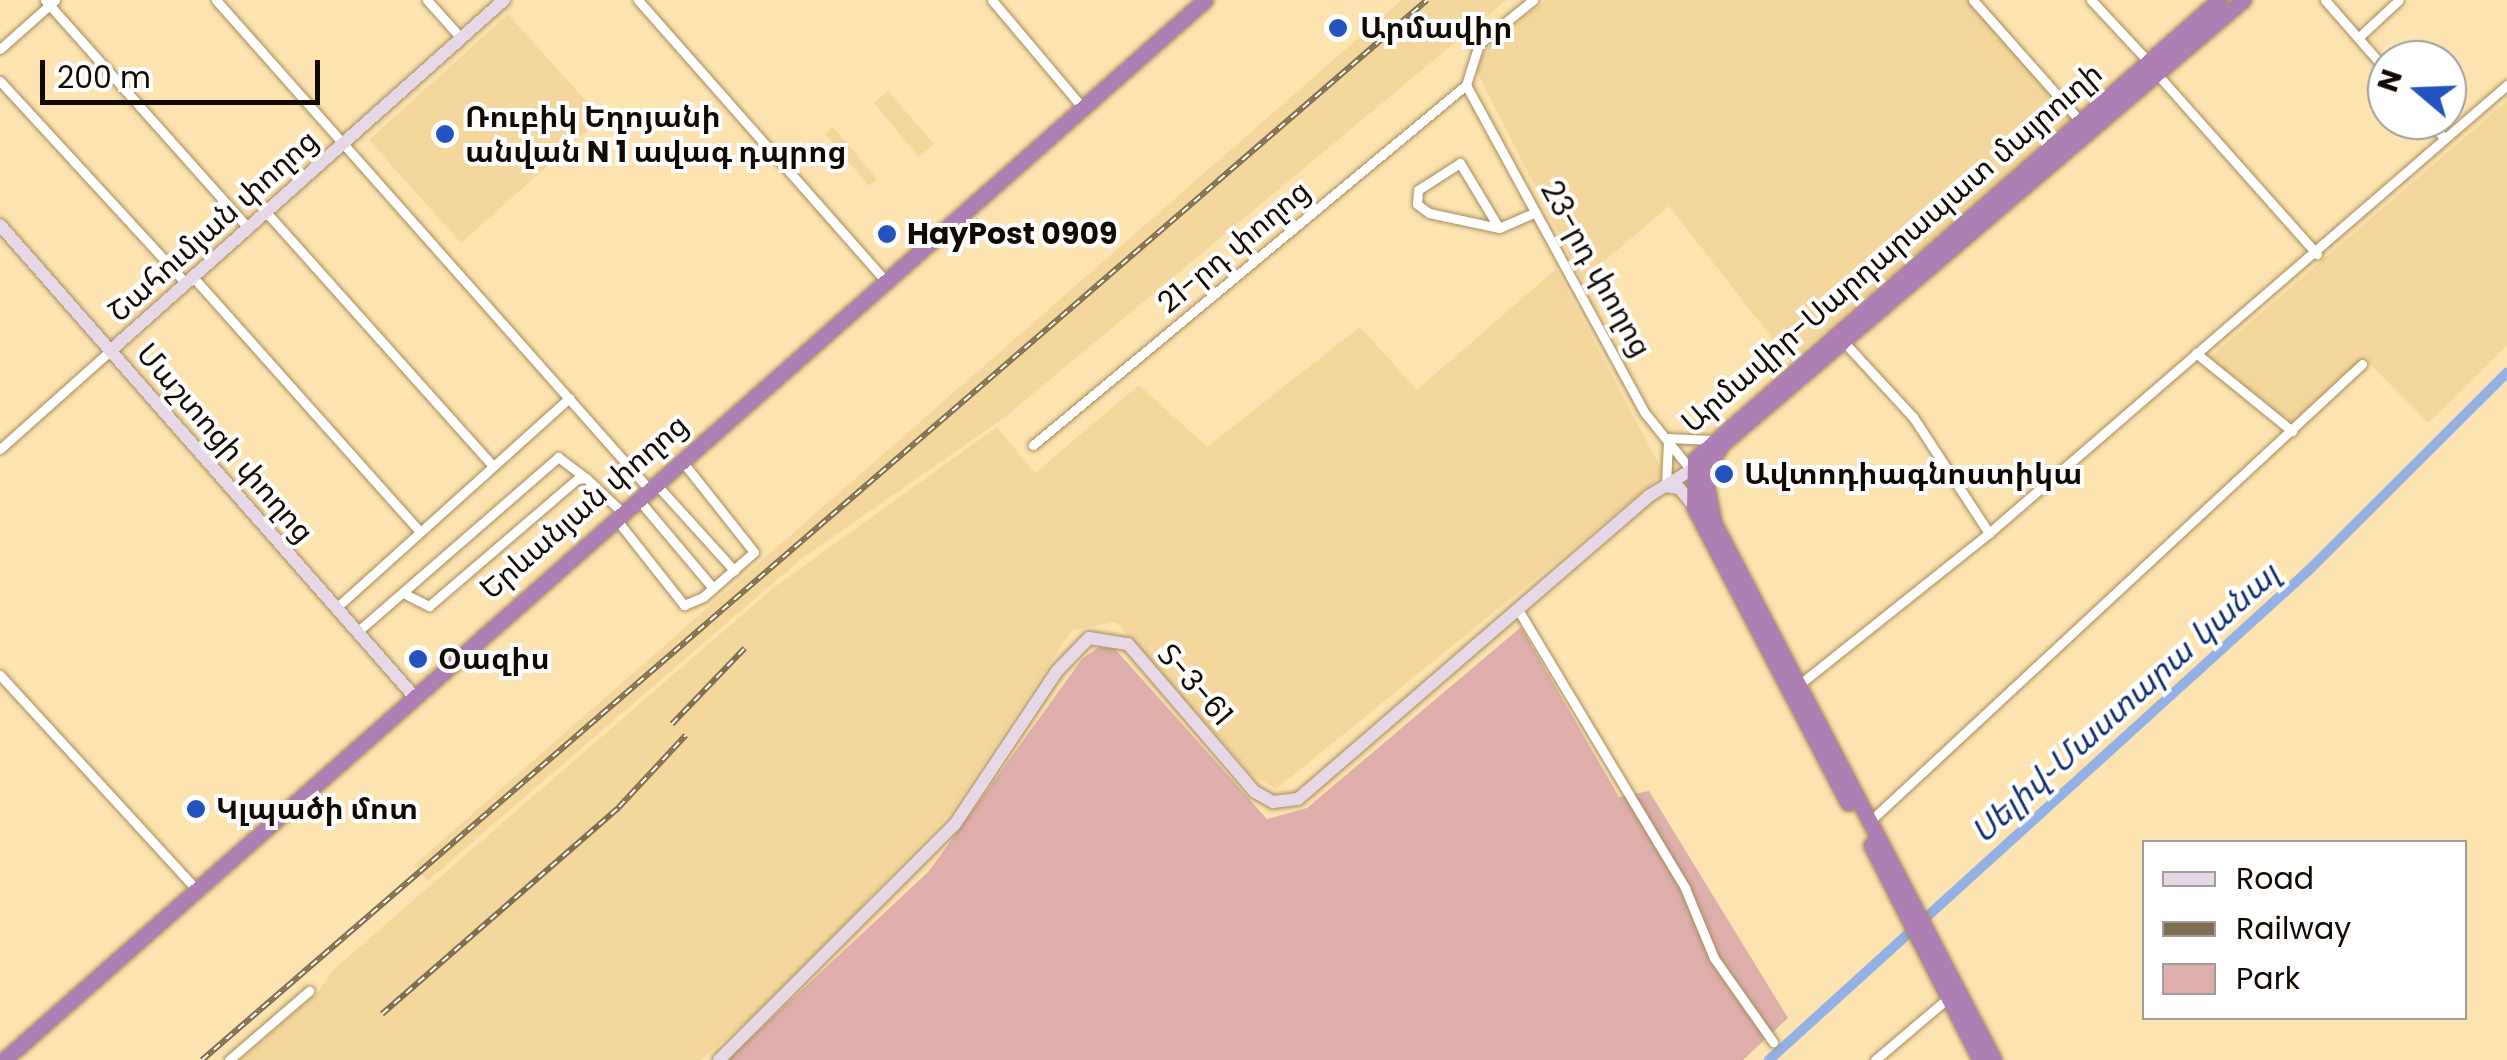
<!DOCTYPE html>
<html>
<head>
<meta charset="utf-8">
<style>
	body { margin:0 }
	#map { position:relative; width:2507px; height:1060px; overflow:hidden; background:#fde3af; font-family:Poppins,"Noto Sans Armenian",sans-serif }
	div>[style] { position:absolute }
	.built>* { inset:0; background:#f5d69c }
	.green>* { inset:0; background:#deaeaa }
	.canal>* { height:10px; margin:-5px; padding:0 5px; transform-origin:5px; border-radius:5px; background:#93b0e7 }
	.roads { filter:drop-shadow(0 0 2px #a58c5c) drop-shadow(0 0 2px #a58c5c) }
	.street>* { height:9px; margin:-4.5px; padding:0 4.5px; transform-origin:4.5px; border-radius:4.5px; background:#fff }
	.secondary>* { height:12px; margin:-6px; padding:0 6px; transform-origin:6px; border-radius:6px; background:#e7d8e8 }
	.highway>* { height:15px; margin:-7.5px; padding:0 7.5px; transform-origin:7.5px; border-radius:7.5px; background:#af7eb4 }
	.rail>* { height:6px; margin-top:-3px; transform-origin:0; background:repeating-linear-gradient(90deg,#fff 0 8px,#7f6e51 0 16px); box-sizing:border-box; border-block:2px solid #7f6e51 }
	.dots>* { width:28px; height:28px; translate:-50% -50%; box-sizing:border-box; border:5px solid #fff; border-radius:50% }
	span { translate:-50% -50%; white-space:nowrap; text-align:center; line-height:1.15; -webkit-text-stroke:8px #fff; paint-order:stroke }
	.poi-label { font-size:30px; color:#120900; font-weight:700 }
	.left { translate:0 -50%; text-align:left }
	.street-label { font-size:30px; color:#120900 }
	.water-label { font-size:32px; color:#132f6f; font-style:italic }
	.legend { position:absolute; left:2142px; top:840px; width:325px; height:180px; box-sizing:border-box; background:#fff; border:2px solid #a09d99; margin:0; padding:12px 18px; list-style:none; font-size:30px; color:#120900 }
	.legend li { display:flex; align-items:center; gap:20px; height:50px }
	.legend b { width:50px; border:2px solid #a09d99 }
	.north { position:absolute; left:2367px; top:40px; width:100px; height:100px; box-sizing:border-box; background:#fff; border:2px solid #a09d99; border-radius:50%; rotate:289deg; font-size:28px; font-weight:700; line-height:40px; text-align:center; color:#120900 }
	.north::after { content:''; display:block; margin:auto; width:35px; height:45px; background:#2353c0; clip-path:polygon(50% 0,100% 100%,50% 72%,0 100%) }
	.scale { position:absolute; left:40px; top:60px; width:280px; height:45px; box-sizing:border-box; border:5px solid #120900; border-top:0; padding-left:12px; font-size:30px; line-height:35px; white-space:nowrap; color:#120900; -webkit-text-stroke:8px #fff; paint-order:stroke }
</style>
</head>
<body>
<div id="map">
	<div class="built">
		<i style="clip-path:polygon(1402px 0,1506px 0,1005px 417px,801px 559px,427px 881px,414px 865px)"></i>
		<i style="clip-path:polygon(1546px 0,1970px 0,2074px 120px,1790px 361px,1669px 206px,1582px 280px,1476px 70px,1485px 50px)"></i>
		<i style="clip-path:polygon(508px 14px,601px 118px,461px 243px,369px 140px)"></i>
		<i style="clip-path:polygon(888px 91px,934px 144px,919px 157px,874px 103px)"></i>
		<i style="clip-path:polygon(2507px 101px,2507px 346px,2428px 423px,2365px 359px,2293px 423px,2209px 358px)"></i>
		<i style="clip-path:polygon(833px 127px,877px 179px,869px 186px,825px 134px)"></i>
		<i style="clip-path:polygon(1556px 269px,1664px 474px,1276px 789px,1251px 774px,1116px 622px,1072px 630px,951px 812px,775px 997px,701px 1060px,241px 1060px,318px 992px,332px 971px,772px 589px,997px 427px,1035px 473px,1139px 385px,1207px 447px,1360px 327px,1417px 390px)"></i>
	</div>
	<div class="green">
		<i style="clip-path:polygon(1521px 627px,1619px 797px,1649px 791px,1788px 1018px,1743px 1060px,727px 1060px,929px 871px,1082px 659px,1099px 647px,1115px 649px,1267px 819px,1307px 808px)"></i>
	</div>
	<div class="canal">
		<i style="left:1769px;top:1060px;width:728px;rotate:-42.22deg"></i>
		<i style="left:2308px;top:571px;width:281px;rotate:-44.9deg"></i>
	</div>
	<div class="roads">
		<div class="street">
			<i style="left:45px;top:0;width:305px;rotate:48.3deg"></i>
			<i style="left:216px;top:0;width:652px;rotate:48.48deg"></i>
			<i style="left:427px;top:0;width:51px;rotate:48.2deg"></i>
			<i style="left:638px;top:0;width:373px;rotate:48.6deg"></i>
			<i style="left:992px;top:0;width:141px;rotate:49.9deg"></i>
			<i style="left:1973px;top:0;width:160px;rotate:48.5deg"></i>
			<i style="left:2091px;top:0;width:82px;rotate:47deg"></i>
			<i style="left:2325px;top:0;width:94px;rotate:48.9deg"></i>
			<i style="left:2359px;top:37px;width:54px;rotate:-42.8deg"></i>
			<i style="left:0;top:49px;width:74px;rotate:-41.7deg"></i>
			<i style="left:2157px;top:74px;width:241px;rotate:48.4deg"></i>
			<i style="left:0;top:81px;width:275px;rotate:47.4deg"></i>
			<i style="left:1466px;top:85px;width:374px;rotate:61.4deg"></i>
			<i style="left:1645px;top:413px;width:73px;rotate:51.1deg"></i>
			<i style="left:1466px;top:85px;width:43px;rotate:-72.4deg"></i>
			<i style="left:1479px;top:44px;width:70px;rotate:-39.2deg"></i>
			<i style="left:2428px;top:120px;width:24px;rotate:48deg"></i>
			<i style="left:266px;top:212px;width:341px;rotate:48.2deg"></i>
			<i style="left:1499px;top:228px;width:76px;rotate:-121deg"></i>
			<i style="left:1460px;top:163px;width:50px;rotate:147.3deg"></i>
			<i style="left:1418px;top:190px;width:14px;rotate:94deg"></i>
			<i style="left:1417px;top:204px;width:15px;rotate:37deg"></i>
			<i style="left:1429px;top:213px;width:72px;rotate:12.1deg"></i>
			<i style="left:1499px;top:228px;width:40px;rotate:-23.4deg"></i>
			<i style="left:193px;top:277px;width:341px;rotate:48.3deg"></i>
			<i style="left:1843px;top:341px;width:103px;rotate:47.4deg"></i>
			<i style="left:1913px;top:417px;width:139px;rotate:56.8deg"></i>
			<i style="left:2196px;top:353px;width:124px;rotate:39.1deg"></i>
			<i style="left:1667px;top:438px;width:44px;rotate:2.6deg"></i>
			<i style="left:1033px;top:445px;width:563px;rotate:-39.74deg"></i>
			<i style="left:0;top:449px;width:147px;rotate:-41.7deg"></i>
			<i style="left:655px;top:483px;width:118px;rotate:47.8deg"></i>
			<i style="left:1666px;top:484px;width:43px;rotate:-87.3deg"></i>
			<i style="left:638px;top:499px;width:116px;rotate:49.9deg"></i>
			<i style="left:616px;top:519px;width:110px;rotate:51.7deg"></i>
			<i style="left:684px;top:605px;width:21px;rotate:-23deg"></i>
			<i style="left:703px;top:597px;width:68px;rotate:-41.4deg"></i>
			<i style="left:754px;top:552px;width:117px;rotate:-128.4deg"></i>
			<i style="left:407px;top:595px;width:25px;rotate:27deg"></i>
			<i style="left:429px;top:606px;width:195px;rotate:-40.6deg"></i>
			<i style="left:577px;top:479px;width:9px;rotate:-6deg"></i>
			<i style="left:586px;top:478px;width:48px;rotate:43.3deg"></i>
			<i style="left:336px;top:608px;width:314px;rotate:-42deg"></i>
			<i style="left:1517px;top:608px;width:327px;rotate:59deg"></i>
			<i style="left:1685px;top:888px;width:76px;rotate:67.5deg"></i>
			<i style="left:1714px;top:958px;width:103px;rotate:54.9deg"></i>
			<i style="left:357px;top:632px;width:267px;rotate:-41deg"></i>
			<i style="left:558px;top:457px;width:35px;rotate:37deg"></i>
			<i style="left:0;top:675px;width:287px;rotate:47.5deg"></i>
			<i style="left:1800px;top:684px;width:242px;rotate:-38.6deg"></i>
			<i style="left:1989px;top:533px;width:685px;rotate:-40.86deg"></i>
			<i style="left:1869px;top:822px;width:673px;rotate:-42.89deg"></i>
			<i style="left:229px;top:1060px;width:106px;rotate:-40.8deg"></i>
			<i style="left:1875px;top:1060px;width:96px;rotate:-40.3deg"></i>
		</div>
		<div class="secondary">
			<i style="left:0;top:225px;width:624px;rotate:48.7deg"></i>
			<i style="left:110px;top:351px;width:528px;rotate:-41.7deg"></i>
			<i style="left:1665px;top:486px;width:14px;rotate:8deg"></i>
			<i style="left:1679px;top:488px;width:23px;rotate:50deg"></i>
			<i style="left:719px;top:1060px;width:334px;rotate:-45deg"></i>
			<i style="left:955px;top:824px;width:184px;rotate:-56.3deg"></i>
			<i style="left:1057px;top:671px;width:46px;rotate:-45.9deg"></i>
			<i style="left:1089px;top:638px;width:39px;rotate:9deg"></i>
			<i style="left:1128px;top:644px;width:195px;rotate:49.4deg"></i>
			<i style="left:1255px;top:792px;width:21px;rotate:29deg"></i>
			<i style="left:1273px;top:802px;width:25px;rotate:-7deg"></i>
			<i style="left:1298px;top:799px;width:464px;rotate:-40.8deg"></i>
			<i style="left:1649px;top:496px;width:49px;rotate:-31.8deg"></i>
		</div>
		<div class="highway">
			<i style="left:1848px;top:803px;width:334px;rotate:-117.5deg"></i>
			<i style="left:1694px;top:507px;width:48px;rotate:-88.8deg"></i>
			<i style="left:1695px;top:459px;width:697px;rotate:-41.22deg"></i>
			<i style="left:1871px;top:845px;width:241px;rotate:63.1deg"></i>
			<i style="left:4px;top:1060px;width:1602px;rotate:-41.43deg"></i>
			<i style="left:1994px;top:1060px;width:606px;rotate:-117.54deg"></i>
			<i style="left:1714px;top:523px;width:51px;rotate:-101.3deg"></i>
			<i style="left:1704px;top:473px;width:34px;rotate:-58deg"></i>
			<i style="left:1722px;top:444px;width:685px;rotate:-40.44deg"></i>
		</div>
	</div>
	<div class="rail">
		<i style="left:672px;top:724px;width:105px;rotate:-46.2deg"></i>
		<i style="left:382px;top:1014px;width:315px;rotate:-41.1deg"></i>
		<i style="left:619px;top:807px;width:98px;rotate:-47.1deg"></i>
		<i style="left:202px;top:1060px;width:1620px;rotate:-40.87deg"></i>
	</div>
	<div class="dots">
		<i style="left:1338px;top:28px;background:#2353c0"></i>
		<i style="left:445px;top:134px;background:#2353c0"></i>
		<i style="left:887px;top:234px;background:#2353c0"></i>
		<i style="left:1724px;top:474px;background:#2353c0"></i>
		<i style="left:418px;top:659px;background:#2353c0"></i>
		<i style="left:196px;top:809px;background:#2353c0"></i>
	</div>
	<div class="poi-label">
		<span class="left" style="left:1360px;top:28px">Արմավիր</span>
		<span class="left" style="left:465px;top:134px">Ռուբիկ Եղոյանի<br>անվան N 1 ավագ դպրոց</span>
		<span class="left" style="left:907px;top:234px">HayPost 0909</span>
		<span class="left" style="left:1744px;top:474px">Ավտոդիագնոստիկա</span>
		<span class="left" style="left:438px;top:659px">Օազիս</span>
		<span class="left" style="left:216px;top:809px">Կլպածի մոտ</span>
	</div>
	<div class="street-label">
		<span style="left:213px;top:226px;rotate:-42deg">Շահումյան փողոց</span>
		<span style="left:1234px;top:247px;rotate:-40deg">21-րդ փողոց</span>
		<span style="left:1892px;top:248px;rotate:-41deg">Արմավիր-Սարդարապատ մայրուղի</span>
		<span style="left:1596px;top:269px;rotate:61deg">23-րդ փողոց</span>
		<span style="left:225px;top:443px;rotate:49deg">Մաշտոցի փողոց</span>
		<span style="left:584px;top:507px;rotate:-41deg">Երևանյան փողոց</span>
		<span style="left:1195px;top:685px;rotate:49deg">Տ-3-61</span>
	</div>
	<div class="water-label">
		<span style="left:2125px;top:703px;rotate:-42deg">Սելիվ֊Մաստարա կանալ</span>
	</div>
	<ul class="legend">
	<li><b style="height:12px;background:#e7d8e8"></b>Road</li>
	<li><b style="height:12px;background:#7f6e51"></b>Railway</li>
	<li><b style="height:28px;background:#deaeaa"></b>Park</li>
	</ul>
	<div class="north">N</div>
	<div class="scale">200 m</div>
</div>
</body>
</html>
